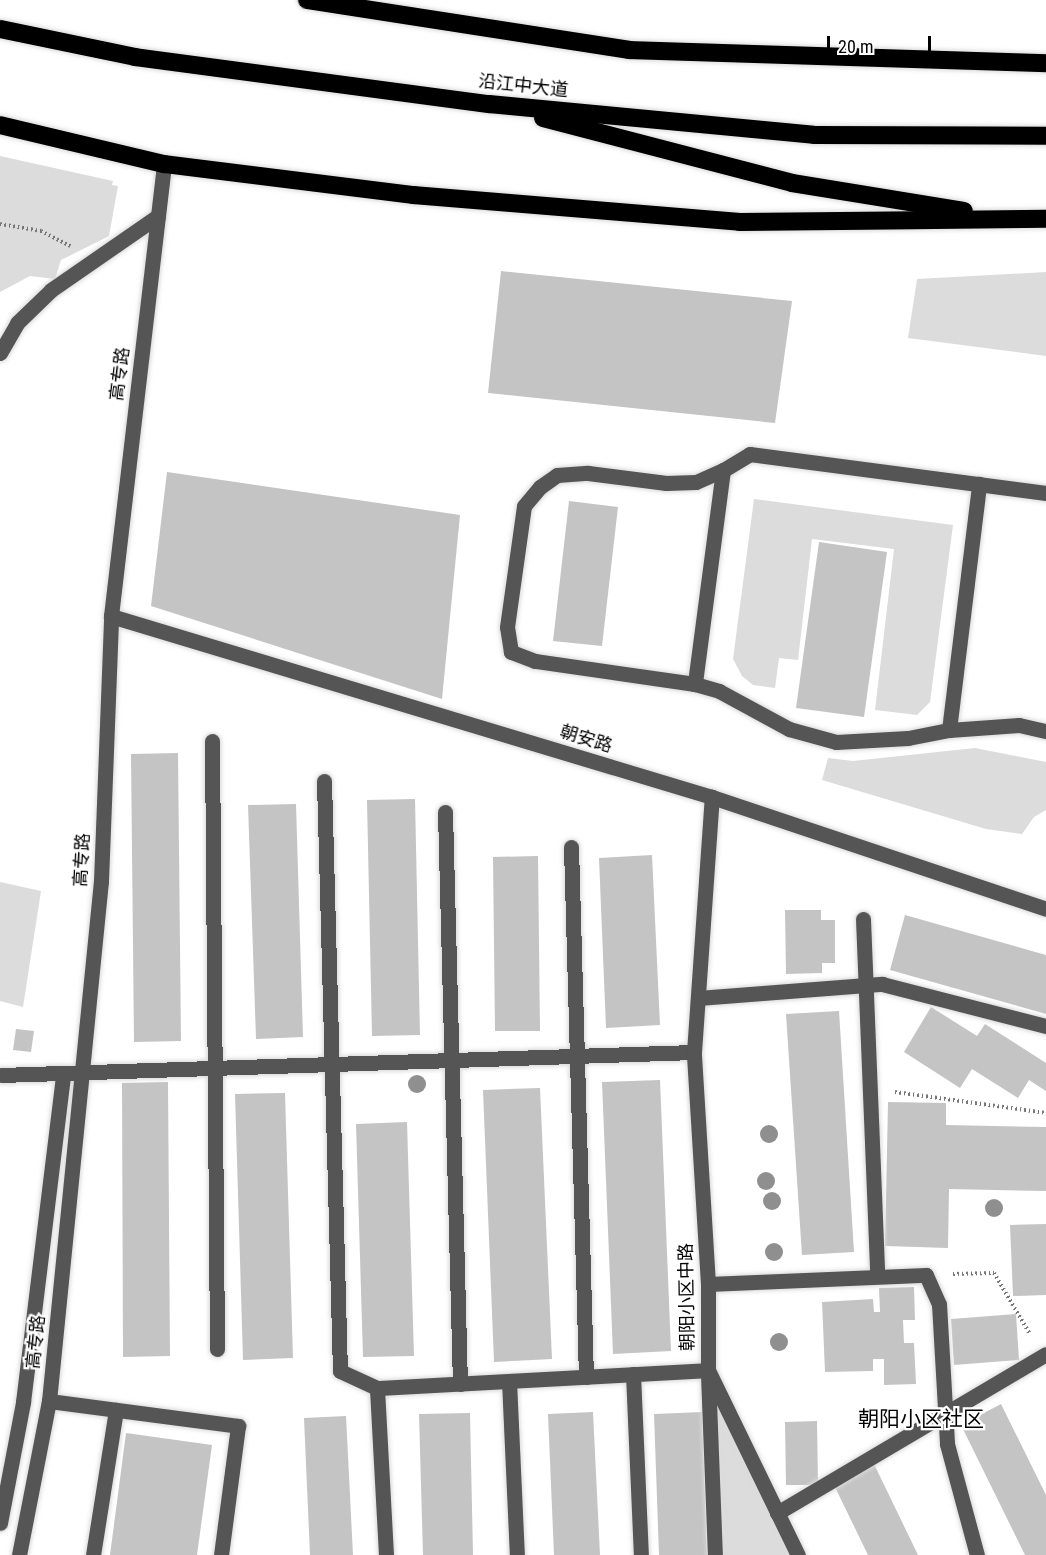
<!DOCTYPE html>
<html>
<head>
<meta charset="utf-8">
<style>
	body { margin:0 }
	#map { position:relative; width:1046px; height:1555px; overflow:hidden; background:#fff; font-family:"Roboto Condensed","Noto Sans SC",sans-serif }
	div>[style] { position:absolute }
	.green>* { inset:0; background:#dcdcdc }
	.building>* { inset:0; background:#c4c4c4 }
	.path>* { height:4px; margin-top:-2px; transform-origin:0; background:repeating-linear-gradient(90deg,#777 0 1.5px,transparent 0 4.5px) }
	.roads { filter:drop-shadow(0 0 2px #dbdbdb) drop-shadow(0 0 2px #dbdbdb) }
	.minor>* { height:15px; margin:-7.5px; padding:0 7.5px; transform-origin:7.5px; border-radius:7.5px; background:#555 }
	.highway>* { height:18px; margin:-9px; padding:0 9px; transform-origin:9px; border-radius:9px; background:#000 }
	.trees>* { width:18px; height:18px; margin:-9px; border-radius:50%; background:#8f8f8f }
	span { translate:-50% -50%; white-space:nowrap; text-align:center; line-height:1.15; -webkit-text-stroke:4.5px #fff; paint-order:stroke }
	.street-label { font-size:18px; color:#000 }
	.quarter-label { font-size:21px; color:#000 }
	.scale { position:absolute; left:827px; top:36px; width:104px; height:27px; box-sizing:border-box; border:3px solid #000; border-top:0; padding-left:8px; font-size:18px; line-height:21px; white-space:nowrap; color:#000; -webkit-text-stroke:4px #fff; paint-order:stroke }
</style>
</head>
<body>
<div id="map">
	<div class="green">
		<i style="clip-path:polygon(0 156px,113px 181px,112px 185px,118px 186px,109px 236px,61px 260px,55px 279px,30px 276px,0 292px)"></i>
		<i style="clip-path:polygon(1046px 272px,1046px 356px,908px 338px,917px 279px)"></i>
		<i style="clip-path:polygon(754px 499px,953px 525px,930px 702px,917px 715px,875px 710px,894px 549px,812px 539px,798px 660px,779px 658px,775px 688px,753px 685px,742px 676px,733px 659px)"></i>
		<i style="clip-path:polygon(975px 748px,1046px 762px,1046px 810px,1034px 817px,1022px 834px,986px 829px,822px 780px,828px 758px,853px 761px)"></i>
		<i style="clip-path:polygon(0 882px,41px 891px,23px 1007px,0 1001px)"></i>
		<i style="clip-path:polygon(716px 1402px,790px 1555px,722px 1555px)"></i>
	</div>
	<div class="building">
		<i style="clip-path:polygon(501px 271px,792px 301px,775px 423px,488px 393px)"></i>
		<i style="clip-path:polygon(167px 472px,460px 515px,442px 699px,151px 606px)"></i>
		<i style="clip-path:polygon(569px 501px,618px 507px,602px 646px,553px 641px)"></i>
		<i style="clip-path:polygon(819px 542px,887px 552px,864px 717px,796px 708px)"></i>
		<i style="clip-path:polygon(178px 753px,181px 1041px,134px 1042px,131px 754px)"></i>
		<i style="clip-path:polygon(415px 799px,420px 1035px,372px 1036px,367px 800px)"></i>
		<i style="clip-path:polygon(296px 804px,303px 1037px,256px 1039px,248px 805px)"></i>
		<i style="clip-path:polygon(652px 855px,660px 1025px,606px 1028px,599px 858px)"></i>
		<i style="clip-path:polygon(538px 856px,540px 1031px,495px 1031px,493px 857px)"></i>
		<i style="clip-path:polygon(785px 910px,821px 910px,821px 920px,835px 920px,835px 963px,822px 963px,822px 973px,786px 974px)"></i>
		<i style="clip-path:polygon(905px 915px,1046px 955px,1046px 1014px,890px 970px)"></i>
		<i style="clip-path:polygon(931px 1007px,977px 1036px,985px 1024px,1046px 1063px,1046px 1091px,1029px 1080px,1018px 1098px,972px 1069px,960px 1088px,904px 1052px)"></i>
		<i style="clip-path:polygon(839px 1011px,854px 1252px,802px 1255px,786px 1014px)"></i>
		<i style="clip-path:polygon(16px 1029px,34px 1031px,31px 1052px,13px 1050px)"></i>
		<i style="clip-path:polygon(660px 1080px,671px 1351px,613px 1354px,602px 1082px)"></i>
		<i style="clip-path:polygon(168px 1082px,170px 1356px,123px 1357px,122px 1083px)"></i>
		<i style="clip-path:polygon(540px 1088px,552px 1359px,494px 1362px,483px 1090px)"></i>
		<i style="clip-path:polygon(285px 1093px,293px 1358px,243px 1360px,235px 1094px)"></i>
		<i style="clip-path:polygon(888px 1102px,946px 1103px,946px 1125px,1046px 1127px,1046px 1191px,949px 1189px,948px 1248px,885px 1246px)"></i>
		<i style="clip-path:polygon(407px 1122px,414px 1356px,363px 1357px,356px 1124px)"></i>
		<i style="clip-path:polygon(1046px 1224px,1046px 1295px,1013px 1296px,1010px 1225px)"></i>
		<i style="clip-path:polygon(914px 1287px,915px 1320px,903px 1320px,904px 1343px,914px 1343px,916px 1384px,884px 1385px,884px 1359px,873px 1359px,873px 1371px,825px 1372px,822px 1302px,873px 1299px,874px 1312px,880px 1312px,879px 1288px)"></i>
		<i style="clip-path:polygon(1016px 1314px,1019px 1360px,954px 1365px,951px 1319px)"></i>
		<i style="clip-path:polygon(1001px 1404px,1046px 1495px,1046px 1555px,1025px 1555px,961px 1425px)"></i>
		<i style="clip-path:polygon(593px 1412px,600px 1555px,554px 1555px,548px 1414px)"></i>
		<i style="clip-path:polygon(702px 1412px,707px 1555px,659px 1555px,654px 1414px)"></i>
		<i style="clip-path:polygon(470px 1413px,473px 1555px,423px 1555px,419px 1414px)"></i>
		<i style="clip-path:polygon(346px 1416px,353px 1555px,310px 1555px,304px 1418px)"></i>
		<i style="clip-path:polygon(817px 1421px,818px 1485px,786px 1485px,785px 1422px)"></i>
		<i style="clip-path:polygon(126px 1433px,212px 1445px,197px 1555px,110px 1555px)"></i>
		<i style="clip-path:polygon(874px 1464px,918px 1555px,868px 1555px,834px 1485px)"></i>
	</div>
	<div class="path">
		<i style="left:0;top:224px;width:42px;rotate:9.7deg"></i>
		<i style="left:41px;top:231px;width:33px;rotate:27deg"></i>
		<i style="left:895px;top:1092px;width:152px;rotate:7.9deg"></i>
		<i style="left:953px;top:1274px;width:41px;rotate:-1.4deg"></i>
		<i style="left:994px;top:1273px;width:71px;rotate:59.5deg"></i>
	</div>
	<div class="roads">
		<div class="minor">
			<i style="left:0;top:353px;width:34px;rotate:-60deg"></i>
			<i style="left:17px;top:323px;width:47px;rotate:-44.1deg"></i>
			<i style="left:51px;top:290px;width:130px;rotate:-34.7deg"></i>
			<i style="left:1046px;top:493px;width:299px;rotate:-172.5deg"></i>
			<i style="left:750px;top:454px;width:31px;rotate:149deg"></i>
			<i style="left:723px;top:470px;width:216px;rotate:97.5deg"></i>
			<i style="left:695px;top:684px;width:25px;rotate:16deg"></i>
			<i style="left:719px;top:691px;width:80px;rotate:28.5deg"></i>
			<i style="left:789px;top:729px;width:49px;rotate:15.5deg"></i>
			<i style="left:836px;top:742px;width:72px;rotate:-3.2deg"></i>
			<i style="left:908px;top:738px;width:42px;rotate:-11deg"></i>
			<i style="left:949px;top:730px;width:70px;rotate:-4.1deg"></i>
			<i style="left:1019px;top:725px;width:28px;rotate:13deg"></i>
			<i style="left:111px;top:616px;width:628px;rotate:16.76deg"></i>
			<i style="left:712px;top:797px;width:352px;rotate:18.5deg"></i>
			<i style="left:695px;top:684px;width:162px;rotate:-171.8deg"></i>
			<i style="left:535px;top:661px;width:26px;rotate:-159deg"></i>
			<i style="left:511px;top:652px;width:25px;rotate:-99deg"></i>
			<i style="left:507px;top:627px;width:122px;rotate:-82deg"></i>
			<i style="left:524px;top:506px;width:25px;rotate:-50deg"></i>
			<i style="left:540px;top:487px;width:21px;rotate:-35deg"></i>
			<i style="left:557px;top:475px;width:31px;rotate:-4deg"></i>
			<i style="left:588px;top:473px;width:79px;rotate:7.3deg"></i>
			<i style="left:666px;top:483px;width:30px;rotate:-2deg"></i>
			<i style="left:696px;top:482px;width:30px;rotate:-24deg"></i>
			<i style="left:949px;top:730px;width:248px;rotate:-83deg"></i>
			<i style="left:212px;top:741px;width:608px;rotate:89.53deg"></i>
			<i style="left:324px;top:781px;width:590px;rotate:88.45deg"></i>
			<i style="left:340px;top:1371px;width:41px;rotate:24.7deg"></i>
			<i style="left:445px;top:812px;width:572px;rotate:88.5deg"></i>
			<i style="left:571px;top:847px;width:530px;rotate:88.38deg"></i>
			<i style="left:863px;top:919px;width:356px;rotate:87.7deg"></i>
			<i style="left:698px;top:998px;width:185px;rotate:-4.4deg"></i>
			<i style="left:882px;top:984px;width:169px;rotate:14.4deg"></i>
			<i style="left:1px;top:1075px;width:693px;rotate:-1.9deg"></i>
			<i style="left:708px;top:1284px;width:218px;rotate:-2.4deg"></i>
			<i style="left:926px;top:1275px;width:32px;rotate:66deg"></i>
			<i style="left:939px;top:1304px;width:140px;rotate:86.7deg"></i>
			<i style="left:947px;top:1444px;width:115px;rotate:74.9deg"></i>
			<i style="left:708px;top:1370px;width:206px;rotate:64.1deg"></i>
			<i style="left:633px;top:1374px;width:181px;rotate:87.5deg"></i>
			<i style="left:708px;top:1375px;width:180px;rotate:87.8deg"></i>
			<i style="left:509px;top:1381px;width:174px;rotate:87.4deg"></i>
			<i style="left:49px;top:1401px;width:191px;rotate:7.5deg"></i>
			<i style="left:238px;top:1426px;width:130px;rotate:97.5deg"></i>
			<i style="left:777px;top:1513px;width:312px;rotate:-30.6deg"></i>
			<i style="left:0;top:1523px;width:123px;rotate:-79.2deg"></i>
			<i style="left:23px;top:1402px;width:330px;rotate:-83deg"></i>
			<i style="left:19px;top:1555px;width:157px;rotate:-79deg"></i>
			<i style="left:49px;top:1401px;width:523px;rotate:-84.29deg"></i>
			<i style="left:101px;top:881px;width:265px;rotate:-87.8deg"></i>
			<i style="left:111px;top:616px;width:455px;rotate:-83.3deg"></i>
			<i style="left:93px;top:1555px;width:147px;rotate:-81deg"></i>
			<i style="left:386px;top:1555px;width:167px;rotate:-93.1deg"></i>
			<i style="left:377px;top:1388px;width:331px;rotate:-3.1deg"></i>
			<i style="left:708px;top:1370px;width:86px;rotate:-90deg"></i>
			<i style="left:708px;top:1284px;width:232px;rotate:-93.5deg"></i>
			<i style="left:694px;top:1052px;width:256px;rotate:-86deg"></i>
		</div>
		<div class="highway">
			<i style="left:307px;top:0;width:326px;rotate:8.8deg"></i>
			<i style="left:629px;top:50px;width:417px;rotate:1.8deg"></i>
			<i style="left:0;top:29px;width:138px;rotate:11.7deg"></i>
			<i style="left:135px;top:57px;width:357px;rotate:7.6deg"></i>
			<i style="left:489px;top:104px;width:326px;rotate:5.4deg"></i>
			<i style="left:814px;top:135px;width:232px;rotate:0.2deg"></i>
			<i style="left:543px;top:118px;width:257px;rotate:14.6deg"></i>
			<i style="left:792px;top:183px;width:174px;rotate:9.2deg"></i>
			<i style="left:0;top:125px;width:169px;rotate:13.4deg"></i>
			<i style="left:164px;top:164px;width:251px;rotate:7.1deg"></i>
			<i style="left:413px;top:195px;width:328px;rotate:4.7deg"></i>
			<i style="left:740px;top:222px;width:306px;rotate:-0.6deg"></i>
		</div>
	</div>
	<div class="trees">
		<i style="left:417px;top:1084px"></i>
		<i style="left:769px;top:1134px"></i>
		<i style="left:766px;top:1181px"></i>
		<i style="left:772px;top:1201px"></i>
		<i style="left:994px;top:1208px"></i>
		<i style="left:774px;top:1252px"></i>
		<i style="left:779px;top:1342px"></i>
	</div>
	<div class="street-label">
		<span style="left:523px;top:86px;rotate:6deg">沿江中大道</span>
		<span style="left:120px;top:374px;rotate:-83deg">高专路</span>
		<span style="left:586px;top:739px;rotate:17deg">朝安路</span>
		<span style="left:82px;top:860px;rotate:-87deg">高专路</span>
		<span style="left:687px;top:1297px;rotate:-91deg">朝阳小区中路</span>
		<span style="left:36px;top:1342px;rotate:-84deg">高专路</span>
	</div>
	<div class="quarter-label">
		<span style="left:921px;top:1419px">朝阳小区社区</span>
	</div>
	<div class="scale">20 m</div>
</div>
</body>
</html>
